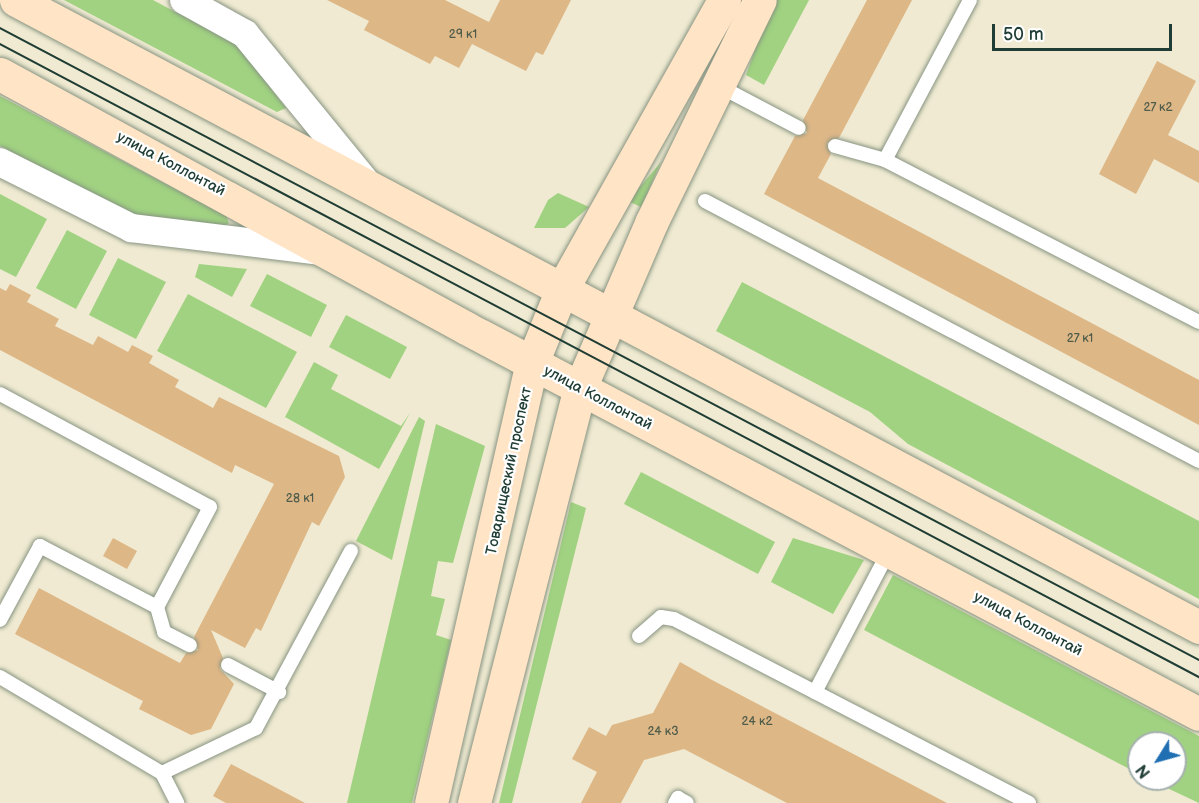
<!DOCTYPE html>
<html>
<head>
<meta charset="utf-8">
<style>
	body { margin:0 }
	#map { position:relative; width:1199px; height:803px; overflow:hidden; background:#efead1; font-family:"Balsamiq Sans",sans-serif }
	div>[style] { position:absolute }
	.green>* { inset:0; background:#a0d281 }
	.building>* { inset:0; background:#deb787 }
	.roads { filter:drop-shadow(0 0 2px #879482) drop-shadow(0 0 2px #879482) }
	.lane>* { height:14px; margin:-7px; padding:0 7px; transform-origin:7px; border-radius:7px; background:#fff }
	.street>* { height:28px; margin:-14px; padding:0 14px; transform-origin:14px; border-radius:14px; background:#fff }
	.secondary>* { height:33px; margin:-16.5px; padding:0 16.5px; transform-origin:16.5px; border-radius:16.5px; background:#ffe4c6 }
	.tram>* { height:1.5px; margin:-0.75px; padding:0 0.75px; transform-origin:0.75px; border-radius:0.75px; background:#1f3d34 }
	span { translate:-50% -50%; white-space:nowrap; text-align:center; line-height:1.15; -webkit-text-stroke:4.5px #fff; paint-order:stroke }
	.number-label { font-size:12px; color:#4f5c49 }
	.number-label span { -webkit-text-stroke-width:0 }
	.street-label { font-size:15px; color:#1f3d34 }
	.north { position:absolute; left:1127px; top:731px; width:60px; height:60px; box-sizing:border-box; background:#fff; border:2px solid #a5b1ae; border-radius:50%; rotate:233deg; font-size:16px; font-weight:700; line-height:24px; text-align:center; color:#1f3d34 }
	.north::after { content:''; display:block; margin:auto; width:21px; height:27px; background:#1f6fb2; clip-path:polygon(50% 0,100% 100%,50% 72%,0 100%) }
	.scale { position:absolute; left:992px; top:24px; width:180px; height:27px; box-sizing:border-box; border:3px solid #1f3d34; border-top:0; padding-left:8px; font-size:18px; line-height:21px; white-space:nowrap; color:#1f3d34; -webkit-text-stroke:4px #fff; paint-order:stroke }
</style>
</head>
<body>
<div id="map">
	<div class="green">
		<i style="clip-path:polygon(64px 0,153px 0,237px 45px,286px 108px,277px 112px)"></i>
		<i style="clip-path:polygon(773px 0,809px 0,764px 85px,746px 75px)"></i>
		<i style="clip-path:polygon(0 96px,226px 216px,229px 223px,222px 228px,127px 213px,0 146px)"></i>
		<i style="clip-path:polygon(661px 162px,641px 207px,628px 201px)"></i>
		<i style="clip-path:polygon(558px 193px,589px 207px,565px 228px,534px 228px,548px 200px)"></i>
		<i style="clip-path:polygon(0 194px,47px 219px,16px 277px,0 269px)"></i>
		<i style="clip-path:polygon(67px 230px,107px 251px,76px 309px,36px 288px)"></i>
		<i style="clip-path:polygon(118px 258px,166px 282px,136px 339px,89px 315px)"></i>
		<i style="clip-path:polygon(199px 264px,247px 269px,232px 297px,195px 277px)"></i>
		<i style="clip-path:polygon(267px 274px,327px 305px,311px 337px,250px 306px)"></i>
		<i style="clip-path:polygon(742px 282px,1199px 521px,1199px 599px,908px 444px,870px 412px,716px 331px)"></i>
		<i style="clip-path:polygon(188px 294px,297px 352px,266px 408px,157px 351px)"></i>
		<i style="clip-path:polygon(346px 315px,407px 347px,390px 379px,329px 347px)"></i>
		<i style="clip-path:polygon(314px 362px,338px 375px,331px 389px,401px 426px,410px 413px,379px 469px,285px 417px)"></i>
		<i style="clip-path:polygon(419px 417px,425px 421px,392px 560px,356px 541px)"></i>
		<i style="clip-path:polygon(436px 424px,485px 446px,453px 563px,438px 561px,431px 596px,445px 599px,436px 635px,451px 640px,412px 803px,347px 803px)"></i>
		<i style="clip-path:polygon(641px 472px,775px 542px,758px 574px,624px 504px)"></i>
		<i style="clip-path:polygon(571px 502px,586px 508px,512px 803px,499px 803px)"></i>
		<i style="clip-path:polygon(793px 538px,864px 560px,833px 614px,771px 582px)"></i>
		<i style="clip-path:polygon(893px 575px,1199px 736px,1199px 803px,1148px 779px,1175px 779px,1175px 743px,1139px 743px,1139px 774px,864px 630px)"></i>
	</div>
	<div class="building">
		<i style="clip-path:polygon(327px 0,445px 0,489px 22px,500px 0,571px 0,543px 55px,536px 52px,526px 71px,472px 44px,459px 68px,435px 56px,430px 64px,364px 30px,369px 21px)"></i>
		<i style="clip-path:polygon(867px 0,912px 0,839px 138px,827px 143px,831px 154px,818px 178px,1199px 380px,1199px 425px,764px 194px,795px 136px,807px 133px,803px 120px)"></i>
		<i style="clip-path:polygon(1157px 61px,1196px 81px,1168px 135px,1199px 151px,1199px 183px,1154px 159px,1136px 194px,1099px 174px)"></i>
		<i style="clip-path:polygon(10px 284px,31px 295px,27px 302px,59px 319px,55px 326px,93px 345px,98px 336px,128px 352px,132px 345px,153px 356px,149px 363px,179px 380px,175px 387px,213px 408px,219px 397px,339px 456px,345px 477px,319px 526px,312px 522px,261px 631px,256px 628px,245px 648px,211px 630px,223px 658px,220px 669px,234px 684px,211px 729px,191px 735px,139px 709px,143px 701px,15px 634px,39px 588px,180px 663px,186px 653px,198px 650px,194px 637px,274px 484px,235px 465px,232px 473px,0 350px,0 288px,6px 291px)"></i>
		<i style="clip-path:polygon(113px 538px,137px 551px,127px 569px,103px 556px)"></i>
		<i style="clip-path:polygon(680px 662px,712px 680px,947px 803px,787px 803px,684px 749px,644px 760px,621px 803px,581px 803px,597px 772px,572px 759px,589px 727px,606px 736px,612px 725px,653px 713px)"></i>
		<i style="clip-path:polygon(231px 764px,305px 803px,226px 803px,213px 796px)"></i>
	</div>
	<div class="roads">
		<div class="lane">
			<i style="left:719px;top:86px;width:90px;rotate:27.7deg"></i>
			<i style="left:835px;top:146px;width:52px;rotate:15.6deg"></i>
			<i style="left:885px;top:160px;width:353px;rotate:27.3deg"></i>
			<i style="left:885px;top:160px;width:181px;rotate:-62deg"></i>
			<i style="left:705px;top:201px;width:558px;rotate:27.76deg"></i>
			<i style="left:0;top:394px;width:238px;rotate:28.3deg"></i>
			<i style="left:210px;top:507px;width:113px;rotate:117.9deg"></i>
			<i style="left:157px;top:607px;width:132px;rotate:-152.5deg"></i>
			<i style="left:40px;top:546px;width:84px;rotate:118.4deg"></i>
			<i style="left:157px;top:607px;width:26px;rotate:74deg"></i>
			<i style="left:164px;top:632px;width:29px;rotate:27deg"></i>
			<i style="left:639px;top:636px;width:29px;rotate:-41deg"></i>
			<i style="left:661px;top:617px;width:13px;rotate:9deg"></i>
			<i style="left:674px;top:619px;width:400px;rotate:27.4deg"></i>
			<i style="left:228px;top:665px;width:58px;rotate:27.9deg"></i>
			<i style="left:0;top:677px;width:188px;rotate:30.7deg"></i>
			<i style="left:162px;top:773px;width:104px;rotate:-25.6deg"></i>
			<i style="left:256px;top:728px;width:201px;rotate:-61.8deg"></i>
			<i style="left:815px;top:692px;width:159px;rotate:-62.3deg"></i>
			<i style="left:162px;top:773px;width:34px;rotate:63deg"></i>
			<i style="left:675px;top:803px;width:6px;rotate:-59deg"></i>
			<i style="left:678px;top:798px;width:10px;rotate:29deg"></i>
		</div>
		<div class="street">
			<i style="left:184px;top:0;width:70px;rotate:29.1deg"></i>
			<i style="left:245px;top:34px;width:195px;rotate:50.8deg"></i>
			<i style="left:0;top:162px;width:147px;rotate:26.7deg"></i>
			<i style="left:131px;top:228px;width:190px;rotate:6.9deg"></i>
		</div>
		<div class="secondary">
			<i style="left:16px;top:0;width:1339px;rotate:27.92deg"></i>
			<i style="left:0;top:74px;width:531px;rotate:28.59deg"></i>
			<i style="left:466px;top:328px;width:828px;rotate:27.77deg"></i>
			<i style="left:431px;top:803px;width:451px;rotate:-77.1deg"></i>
			<i style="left:532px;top:363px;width:80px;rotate:-67.9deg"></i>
			<i style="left:562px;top:289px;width:331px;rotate:-60.7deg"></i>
			<i style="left:474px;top:803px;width:428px;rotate:-75.7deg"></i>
			<i style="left:580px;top:388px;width:180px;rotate:-66.7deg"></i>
			<i style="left:651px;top:223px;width:248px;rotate:-64deg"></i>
		</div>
	</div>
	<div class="tram">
		<i style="left:0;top:28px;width:1355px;rotate:27.79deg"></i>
		<i style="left:0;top:44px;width:1356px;rotate:27.83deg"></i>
	</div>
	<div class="number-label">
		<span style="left:463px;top:35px">29 к1</span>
		<span style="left:1158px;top:108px">27 к2</span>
		<span style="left:1080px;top:339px">27 к1</span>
		<span style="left:300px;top:499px">28 к1</span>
		<span style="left:757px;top:722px">24 к2</span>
		<span style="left:663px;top:732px">24 к3</span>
	</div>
	<div class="street-label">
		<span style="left:171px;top:164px;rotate:28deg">улица Коллонтай</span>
		<span style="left:598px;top:398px;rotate:28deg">улица Коллонтай</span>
		<span style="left:509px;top:471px;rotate:-78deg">Товарищеский проспект</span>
		<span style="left:1028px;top:624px;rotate:28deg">улица Коллонтай</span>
	</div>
	<div class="north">N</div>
	<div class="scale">50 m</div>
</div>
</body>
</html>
